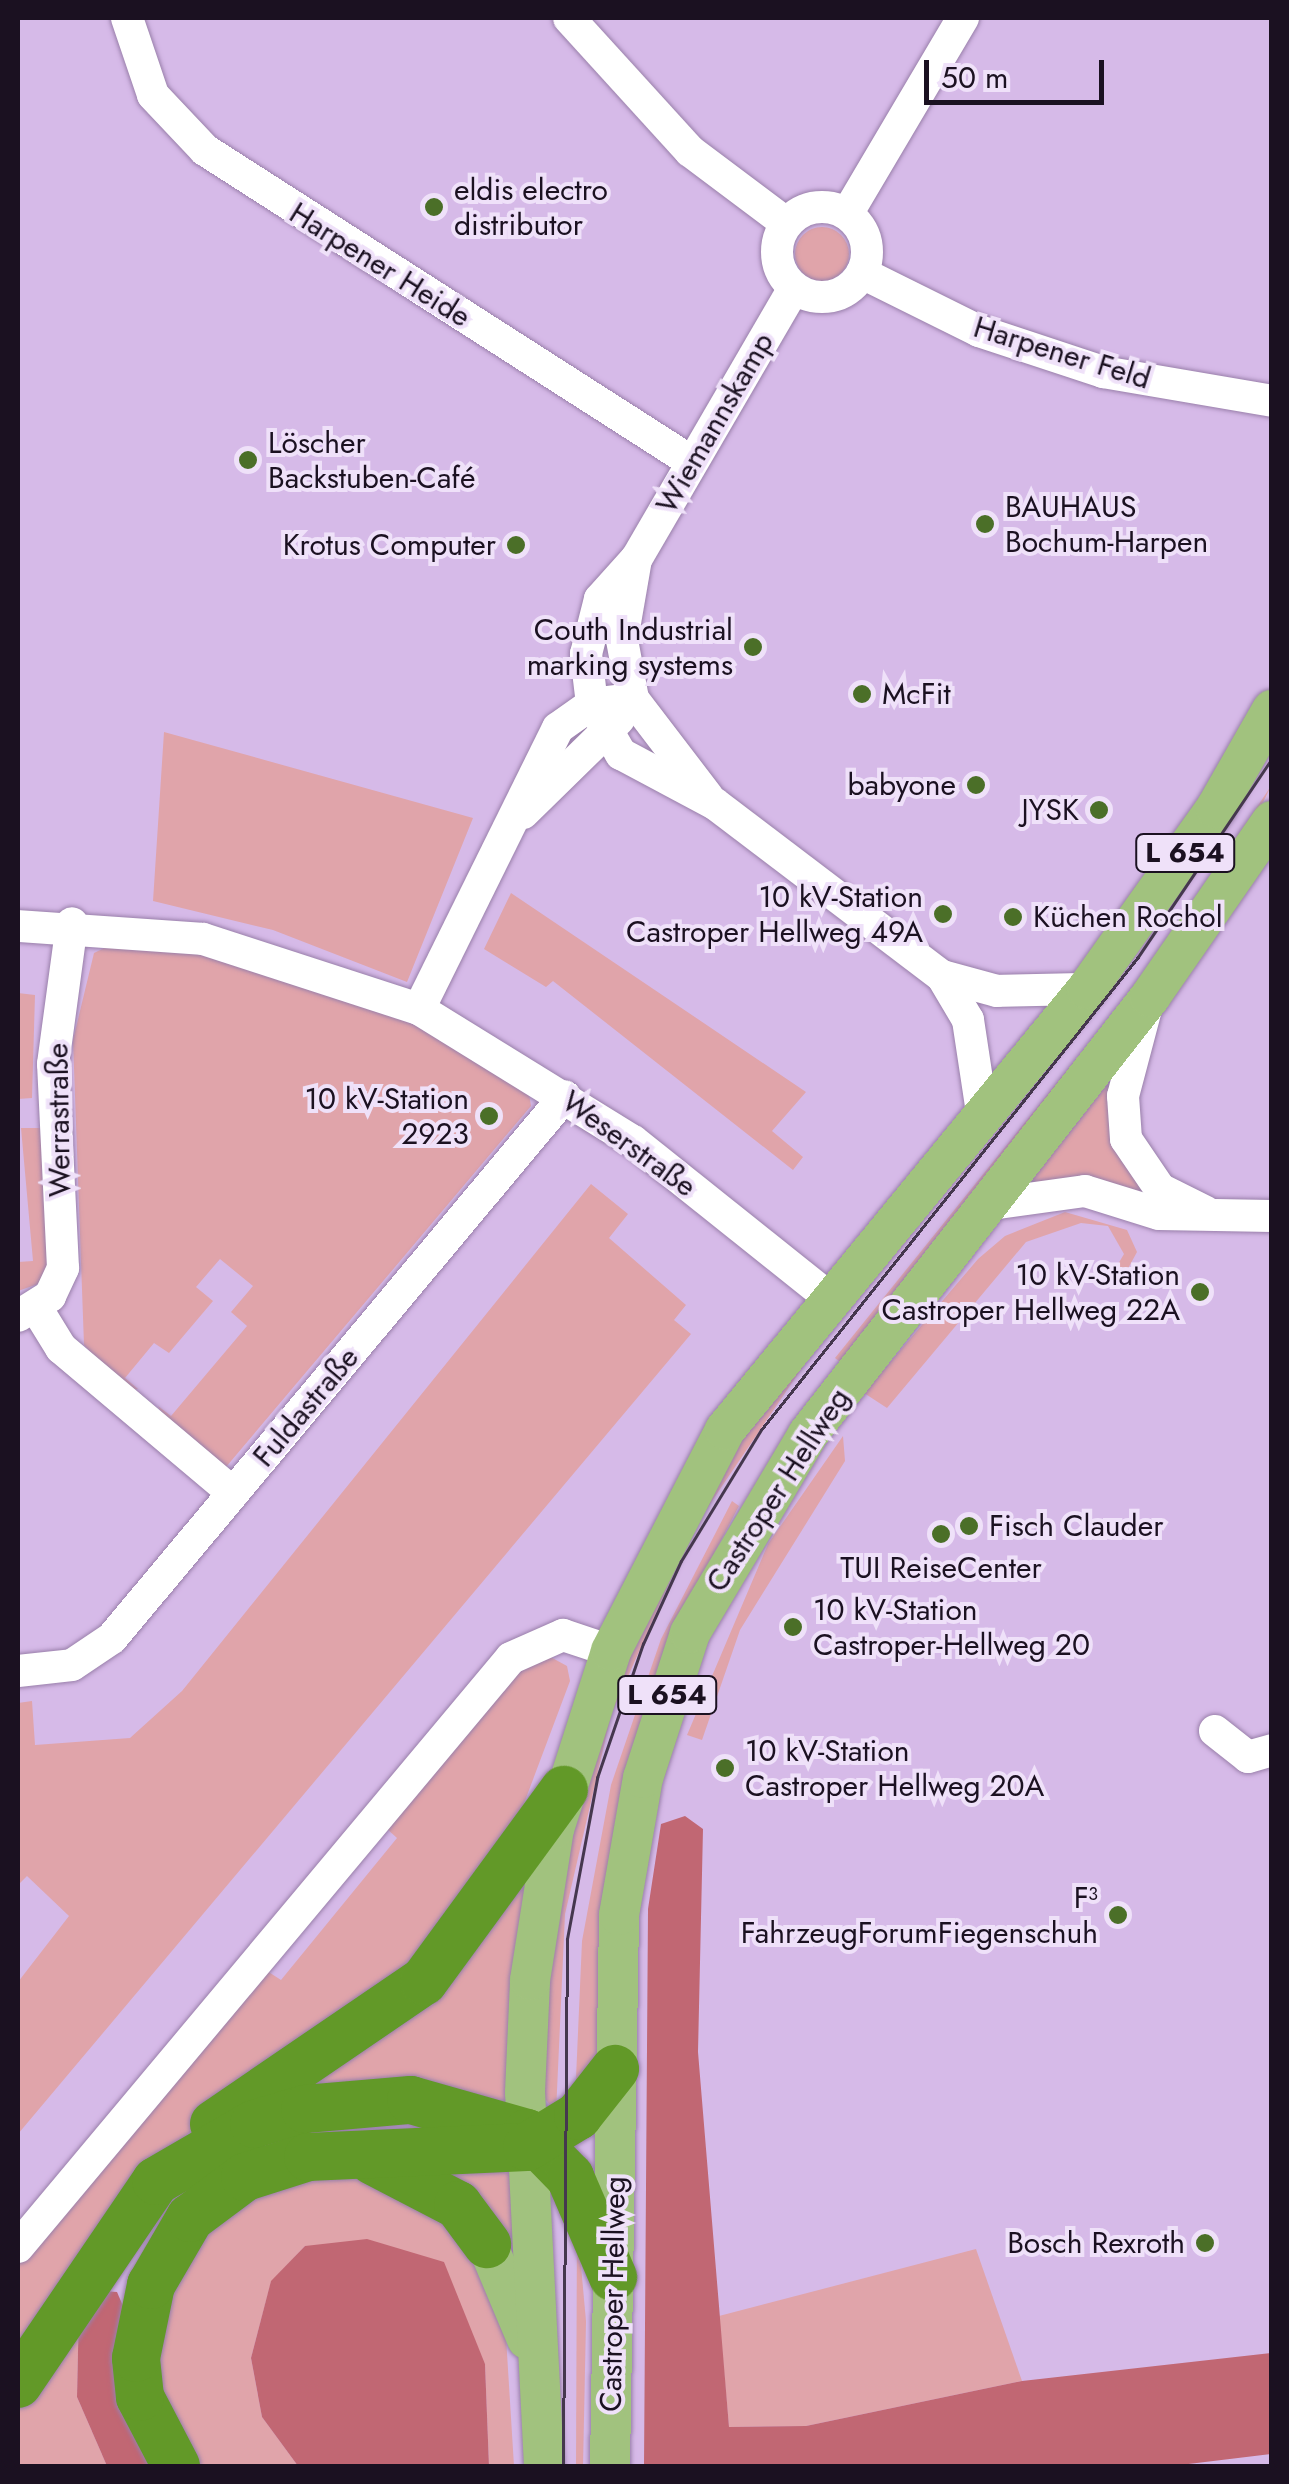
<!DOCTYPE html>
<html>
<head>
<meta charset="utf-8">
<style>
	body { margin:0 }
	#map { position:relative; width:1289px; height:2484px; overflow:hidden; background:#d6bae8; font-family:Jost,sans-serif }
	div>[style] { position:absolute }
	.green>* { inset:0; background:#e0a4aa }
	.round { border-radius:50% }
	.forest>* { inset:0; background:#c16773 }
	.roads { filter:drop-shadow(0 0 2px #997faa) drop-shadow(0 0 2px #997faa) }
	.minor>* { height:32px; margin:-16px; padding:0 16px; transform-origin:16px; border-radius:16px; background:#fff }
	.minor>.ring { margin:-16px; padding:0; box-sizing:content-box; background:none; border:32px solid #fff; border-radius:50% }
	.major>* { height:40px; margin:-20px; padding:0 20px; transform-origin:20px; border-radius:20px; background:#a1c27e }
	.highway>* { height:48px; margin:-24px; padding:0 24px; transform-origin:24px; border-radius:24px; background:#629928 }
	.tram>* { height:2.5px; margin:-1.25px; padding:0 1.25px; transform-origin:1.25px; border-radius:1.25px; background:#45374e }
	.dots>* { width:28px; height:28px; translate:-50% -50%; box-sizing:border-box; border:5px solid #efe1f9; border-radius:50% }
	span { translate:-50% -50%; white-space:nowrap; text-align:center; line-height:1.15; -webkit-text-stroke:8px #efe1f9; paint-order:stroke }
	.shield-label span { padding:2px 8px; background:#efe1f9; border:2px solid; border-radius:8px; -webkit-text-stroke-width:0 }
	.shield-label { font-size:28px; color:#1b1121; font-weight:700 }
	.poi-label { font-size:30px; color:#1b1121 }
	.left { translate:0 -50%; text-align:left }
	.right { translate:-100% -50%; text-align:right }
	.street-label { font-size:30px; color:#1b1121 }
	.frame { position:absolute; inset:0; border:20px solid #1b1121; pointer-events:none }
	.scale { position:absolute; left:924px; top:60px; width:180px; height:45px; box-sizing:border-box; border:5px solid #1b1121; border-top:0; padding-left:12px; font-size:30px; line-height:35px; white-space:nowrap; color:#1b1121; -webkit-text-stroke:8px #efe1f9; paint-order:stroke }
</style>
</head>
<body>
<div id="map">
	<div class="green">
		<i class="round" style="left:795px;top:227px;width:54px;height:54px"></i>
		<i style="clip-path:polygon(164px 732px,473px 818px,407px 982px,273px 930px,153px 901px)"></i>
		<i style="clip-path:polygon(1271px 786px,1249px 831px,1169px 947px,843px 1364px,835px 1358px,1147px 971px)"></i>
		<i style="clip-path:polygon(511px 893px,806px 1092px,772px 1131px,803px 1157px,793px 1170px,553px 981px,546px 987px,484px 949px)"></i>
		<i style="clip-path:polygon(121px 940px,228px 957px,338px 994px,432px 1032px,528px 1088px,531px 1106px,226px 1467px,170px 1427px,158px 1406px,171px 1416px,247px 1326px,231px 1312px,253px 1286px,220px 1259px,196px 1287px,213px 1301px,169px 1353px,154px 1343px,125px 1378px,138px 1389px,126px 1391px,84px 1345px,73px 1040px,94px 953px)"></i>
		<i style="clip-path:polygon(18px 993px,35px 995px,32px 1098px,18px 1099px)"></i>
		<i style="clip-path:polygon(1113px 1071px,1154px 1197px,1029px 1185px,1028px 1177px)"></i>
		<i style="clip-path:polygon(21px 1128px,40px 1128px,52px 1265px,38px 1284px,18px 1291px,18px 1262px,33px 1261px)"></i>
		<i style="clip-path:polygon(591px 1184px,628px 1214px,609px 1238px,686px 1305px,674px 1320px,691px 1334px,18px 2134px,18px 1982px,69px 1916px,27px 1876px,18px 1885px,18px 1703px,32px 1701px,35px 1745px,130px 1738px,182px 1691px)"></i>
		<i style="clip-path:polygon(1065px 1212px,1127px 1230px,1137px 1252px,1125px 1274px,1108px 1281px,1124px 1254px,1108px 1226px,1081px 1223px,1026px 1242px,887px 1408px,864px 1393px,978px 1259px,1005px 1236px)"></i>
		<i style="clip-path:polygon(806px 1362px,693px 1529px,611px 1715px,565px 1914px,556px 2113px,540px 2092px,558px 1891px,609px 1698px,739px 1436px)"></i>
		<i style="clip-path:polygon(843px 1436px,845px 1461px,740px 1630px,702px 1740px,687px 1735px,768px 1544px)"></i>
		<i style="clip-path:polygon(732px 1501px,739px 1506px,677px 1624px,597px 2057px,575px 2101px,582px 1941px,611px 1785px,661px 1639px)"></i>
		<i style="clip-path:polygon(545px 1654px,567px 1666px,570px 1681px,508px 1846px,450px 1936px,164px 2152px,18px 2354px,18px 2262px,264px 1969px,281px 1980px,397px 1838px,386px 1828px,525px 1660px)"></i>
		<i style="clip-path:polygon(528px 1855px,509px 2107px,276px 2091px)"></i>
		<i style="clip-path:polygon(431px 2165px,512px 2171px,514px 2256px)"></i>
		<i style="clip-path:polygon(370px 2174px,454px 2220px,505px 2321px,514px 2466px,489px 2466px,485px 2364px,305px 2246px,271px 2282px,251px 2358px,262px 2417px,298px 2466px,191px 2466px,150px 2359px,186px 2246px,281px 2178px)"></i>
		<i style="clip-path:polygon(577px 2222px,586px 2321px,583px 2466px,576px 2466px)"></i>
		<i style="clip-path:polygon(976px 2249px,1022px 2381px,806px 2426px,729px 2427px,719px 2316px)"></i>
		<i style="clip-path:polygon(79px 2306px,77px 2397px,107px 2466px,18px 2466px,18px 2407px)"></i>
	</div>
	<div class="forest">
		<i style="clip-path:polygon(685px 1816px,703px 1829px,698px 2052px,729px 2427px,806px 2426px,1022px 2381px,1271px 2353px,1271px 2454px,1172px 2466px,644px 2466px,648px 1909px,661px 1824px)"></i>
		<i style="clip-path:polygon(367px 2239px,444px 2262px,485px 2364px,489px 2466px,298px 2466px,262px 2417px,251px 2358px,271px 2281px,305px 2246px)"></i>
		<i style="clip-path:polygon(91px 2290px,117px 2292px,126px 2313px,162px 2466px,107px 2466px,77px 2397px,79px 2306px)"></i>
	</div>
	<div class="roads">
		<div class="minor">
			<i style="left:127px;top:18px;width:81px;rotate:71.3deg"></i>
			<i style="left:153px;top:95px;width:76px;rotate:46.6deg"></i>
			<i style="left:205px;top:150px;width:578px;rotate:32.65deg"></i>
			<i style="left:569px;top:18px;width:180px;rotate:47.7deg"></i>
			<i style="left:690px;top:151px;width:120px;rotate:36.9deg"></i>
			<i class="ring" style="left:777px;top:207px;width:58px;height:58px"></i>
			<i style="left:847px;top:214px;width:228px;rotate:-59.4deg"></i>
			<i style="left:862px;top:273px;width:131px;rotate:26.4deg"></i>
			<i style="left:979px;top:331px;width:131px;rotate:18.3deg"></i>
			<i style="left:1103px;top:372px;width:171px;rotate:9.7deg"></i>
			<i style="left:794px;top:288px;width:314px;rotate:120.2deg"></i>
			<i style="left:636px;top:559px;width:54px;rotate:132deg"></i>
			<i style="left:600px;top:599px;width:57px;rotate:104.3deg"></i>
			<i style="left:586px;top:654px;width:50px;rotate:83.2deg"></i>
			<i style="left:592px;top:704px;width:58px;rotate:59.9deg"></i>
			<i style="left:621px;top:754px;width:106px;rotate:28deg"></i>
			<i style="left:715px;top:804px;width:285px;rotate:37.2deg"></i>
			<i style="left:942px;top:976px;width:51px;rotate:59.4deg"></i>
			<i style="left:968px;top:1020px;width:94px;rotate:81.4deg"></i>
			<i style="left:636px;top:559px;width:82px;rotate:99.8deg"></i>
			<i style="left:622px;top:640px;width:60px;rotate:79.4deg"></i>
			<i style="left:633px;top:699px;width:123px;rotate:52.6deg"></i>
			<i style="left:523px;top:813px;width:134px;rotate:-44.4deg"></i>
			<i style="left:18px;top:926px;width:185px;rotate:4deg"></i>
			<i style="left:203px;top:939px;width:227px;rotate:18deg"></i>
			<i style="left:419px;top:1009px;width:251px;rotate:31.7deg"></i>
			<i style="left:633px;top:1141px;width:248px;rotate:38.6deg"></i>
			<i style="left:942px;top:976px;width:57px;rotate:15.3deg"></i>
			<i style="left:997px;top:991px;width:90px;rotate:-1.3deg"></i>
			<i style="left:419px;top:1009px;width:313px;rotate:-63.7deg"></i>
			<i style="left:558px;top:728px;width:42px;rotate:-35.2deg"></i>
			<i style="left:592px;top:704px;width:41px;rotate:-7deg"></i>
			<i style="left:1146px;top:1009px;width:90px;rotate:104.8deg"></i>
			<i style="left:1123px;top:1096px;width:43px;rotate:86deg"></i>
			<i style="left:1126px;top:1139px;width:60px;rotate:55.8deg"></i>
			<i style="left:1160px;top:1189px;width:51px;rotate:26.6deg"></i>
			<i style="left:984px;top:1205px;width:102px;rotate:-7.9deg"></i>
			<i style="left:1085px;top:1191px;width:77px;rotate:17.3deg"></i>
			<i style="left:1159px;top:1214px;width:113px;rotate:1deg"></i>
			<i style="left:37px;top:1309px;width:46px;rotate:58.4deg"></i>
			<i style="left:61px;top:1348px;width:225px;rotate:40.1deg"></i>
			<i style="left:18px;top:1316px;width:38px;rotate:-32deg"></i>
			<i style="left:50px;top:1296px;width:31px;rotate:-65deg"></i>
			<i style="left:63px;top:1268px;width:204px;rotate:-92.8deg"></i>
			<i style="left:53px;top:1064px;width:142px;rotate:-82.3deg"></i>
			<i style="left:18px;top:1671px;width:54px;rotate:-6.3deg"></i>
			<i style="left:72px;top:1665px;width:48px;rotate:-34deg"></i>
			<i style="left:112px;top:1638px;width:706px;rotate:-50.11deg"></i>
			<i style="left:1215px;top:1731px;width:42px;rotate:38.2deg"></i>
			<i style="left:1248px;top:1757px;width:25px;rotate:-16deg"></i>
			<i style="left:18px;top:2247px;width:768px;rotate:-50.07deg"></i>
			<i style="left:511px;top:1658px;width:57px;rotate:-23.9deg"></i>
			<i style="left:563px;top:1635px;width:51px;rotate:18.4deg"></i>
		</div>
		<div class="major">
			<i style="left:487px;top:2244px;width:103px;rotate:67.2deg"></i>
			<i style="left:544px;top:2466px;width:374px;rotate:-92.9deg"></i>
			<i style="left:525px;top:2092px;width:112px;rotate:-87.4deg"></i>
			<i style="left:530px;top:1980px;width:153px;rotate:-81deg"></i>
			<i style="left:554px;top:1829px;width:187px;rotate:-72.2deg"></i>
			<i style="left:611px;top:1651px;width:249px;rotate:-62.7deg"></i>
			<i style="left:725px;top:1430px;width:571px;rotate:-50.62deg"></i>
			<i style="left:1087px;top:989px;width:222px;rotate:-54.5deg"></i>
			<i style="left:1216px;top:808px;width:113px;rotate:-60.3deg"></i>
			<i style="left:610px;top:2466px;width:551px;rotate:-89.06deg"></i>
			<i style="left:619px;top:1915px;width:139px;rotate:-80.1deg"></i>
			<i style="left:643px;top:1778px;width:152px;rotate:-72deg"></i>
			<i style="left:690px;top:1633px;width:231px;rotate:-59.3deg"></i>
			<i style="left:808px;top:1434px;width:555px;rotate:-51.95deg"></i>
			<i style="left:1150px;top:997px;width:214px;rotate:-55.3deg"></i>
		</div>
		<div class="highway">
			<i style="left:214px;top:2124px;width:254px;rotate:-34.3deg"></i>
			<i style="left:424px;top:1981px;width:237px;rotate:-53.8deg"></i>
			<i style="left:373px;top:2161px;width:96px;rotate:27.4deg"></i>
			<i style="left:458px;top:2205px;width:49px;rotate:53.4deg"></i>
			<i style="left:18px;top:2384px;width:245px;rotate:-55.8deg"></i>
			<i style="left:156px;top:2181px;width:113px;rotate:-30.2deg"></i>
			<i style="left:254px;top:2124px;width:53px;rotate:-16.4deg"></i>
			<i style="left:305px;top:2109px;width:106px;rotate:-4.9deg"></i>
			<i style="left:411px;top:2100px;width:121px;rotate:15.9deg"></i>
			<i style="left:527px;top:2133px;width:62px;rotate:45.7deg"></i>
			<i style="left:570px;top:2177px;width:109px;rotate:66.7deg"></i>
			<i style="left:176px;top:2466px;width:78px;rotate:-117.6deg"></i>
			<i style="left:140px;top:2397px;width:39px;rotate:-96deg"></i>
			<i style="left:136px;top:2358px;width:75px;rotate:-78.4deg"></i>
			<i style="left:151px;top:2285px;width:78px;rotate:-59.8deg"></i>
			<i style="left:190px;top:2218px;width:69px;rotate:-36.7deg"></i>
			<i style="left:245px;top:2177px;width:66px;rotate:-17.6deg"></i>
			<i style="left:308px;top:2157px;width:219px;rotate:-2.6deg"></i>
			<i style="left:527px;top:2147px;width:60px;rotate:-31.3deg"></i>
			<i style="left:578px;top:2116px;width:60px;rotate:-51.8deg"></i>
		</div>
	</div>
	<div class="tram">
		<i style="left:563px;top:2466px;width:527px;rotate:-89.57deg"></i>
		<i style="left:567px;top:1939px;width:164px;rotate:-79.4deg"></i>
		<i style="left:597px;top:1778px;width:142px;rotate:-71.1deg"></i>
		<i style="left:643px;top:1644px;width:91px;rotate:-65.4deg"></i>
		<i style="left:681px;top:1561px;width:153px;rotate:-58.6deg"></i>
		<i style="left:761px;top:1430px;width:605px;rotate:-51.44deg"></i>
		<i style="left:1138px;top:957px;width:240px;rotate:-56deg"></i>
	</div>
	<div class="dots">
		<i style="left:434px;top:207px;background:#4b6f28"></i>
		<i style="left:248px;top:460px;background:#4b6f28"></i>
		<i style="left:985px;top:524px;background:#4b6f28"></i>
		<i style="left:516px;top:545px;background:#4b6f28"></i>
		<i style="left:753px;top:647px;background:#4b6f28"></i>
		<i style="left:862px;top:694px;background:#4b6f28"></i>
		<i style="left:976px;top:785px;background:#4b6f28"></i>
		<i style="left:1099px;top:810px;background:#4b6f28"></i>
		<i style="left:943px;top:914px;background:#4b6f28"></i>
		<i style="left:1013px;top:917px;background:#4b6f28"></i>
		<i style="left:489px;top:1116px;background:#4b6f28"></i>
		<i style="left:1200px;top:1292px;background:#4b6f28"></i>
		<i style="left:969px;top:1526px;background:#4b6f28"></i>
		<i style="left:941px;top:1534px;background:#4b6f28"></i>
		<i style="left:793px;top:1627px;background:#4b6f28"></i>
		<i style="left:725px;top:1768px;background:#4b6f28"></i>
		<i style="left:1118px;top:1915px;background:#4b6f28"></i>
		<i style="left:1205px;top:2243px;background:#4b6f28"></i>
	</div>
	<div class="shield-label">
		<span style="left:1185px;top:853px">L 654</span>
		<span style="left:667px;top:1695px">L 654</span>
	</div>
	<div class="poi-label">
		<span class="left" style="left:454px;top:207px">eldis electro<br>distributor</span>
		<span class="left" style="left:268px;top:460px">Löscher<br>Backstuben-Café</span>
		<span class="left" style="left:1005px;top:524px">BAUHAUS<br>Bochum-Harpen</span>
		<span class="right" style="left:496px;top:545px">Krotus Computer</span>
		<span class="right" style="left:733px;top:647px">Couth Industrial<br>marking systems</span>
		<span class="left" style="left:882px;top:694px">McFit</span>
		<span class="right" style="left:956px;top:785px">babyone</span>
		<span class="right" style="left:1079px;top:810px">JYSK</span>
		<span class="right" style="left:923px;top:914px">10 kV-Station<br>Castroper Hellweg 49A</span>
		<span class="left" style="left:1033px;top:917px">Küchen Rochol</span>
		<span class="right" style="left:469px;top:1116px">10 kV-Station<br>2923</span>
		<span class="right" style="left:1180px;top:1292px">10 kV-Station<br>Castroper Hellweg 22A</span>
		<span class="left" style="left:989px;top:1526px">Fisch Clauder</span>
		<span style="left:941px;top:1568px">TUI ReiseCenter</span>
		<span class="left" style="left:813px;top:1627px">10 kV-Station<br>Castroper-Hellweg 20</span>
		<span class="left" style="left:745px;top:1768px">10 kV-Station<br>Castroper Hellweg 20A</span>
		<span class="right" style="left:1098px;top:1915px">F³<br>FahrzeugForumFiegenschuh</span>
		<span class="right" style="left:1185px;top:2243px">Bosch Rexroth</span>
	</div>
	<div class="street-label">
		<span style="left:380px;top:265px;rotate:32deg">Harpener Heide</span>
		<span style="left:1062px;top:353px;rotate:17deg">Harpener Feld</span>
		<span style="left:715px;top:423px;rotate:-60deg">Wiemannskamp</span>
		<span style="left:59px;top:1120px;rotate:-91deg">Werrastraße</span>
		<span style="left:629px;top:1144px;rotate:36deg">Weserstraße</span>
		<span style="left:306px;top:1407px;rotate:-50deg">Fuldastraße</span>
		<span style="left:778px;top:1490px;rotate:-57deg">Castroper Hellweg</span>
		<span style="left:613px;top:2294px;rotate:-89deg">Castroper Hellweg</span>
	</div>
	<div class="frame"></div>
	<div class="scale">50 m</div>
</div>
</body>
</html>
